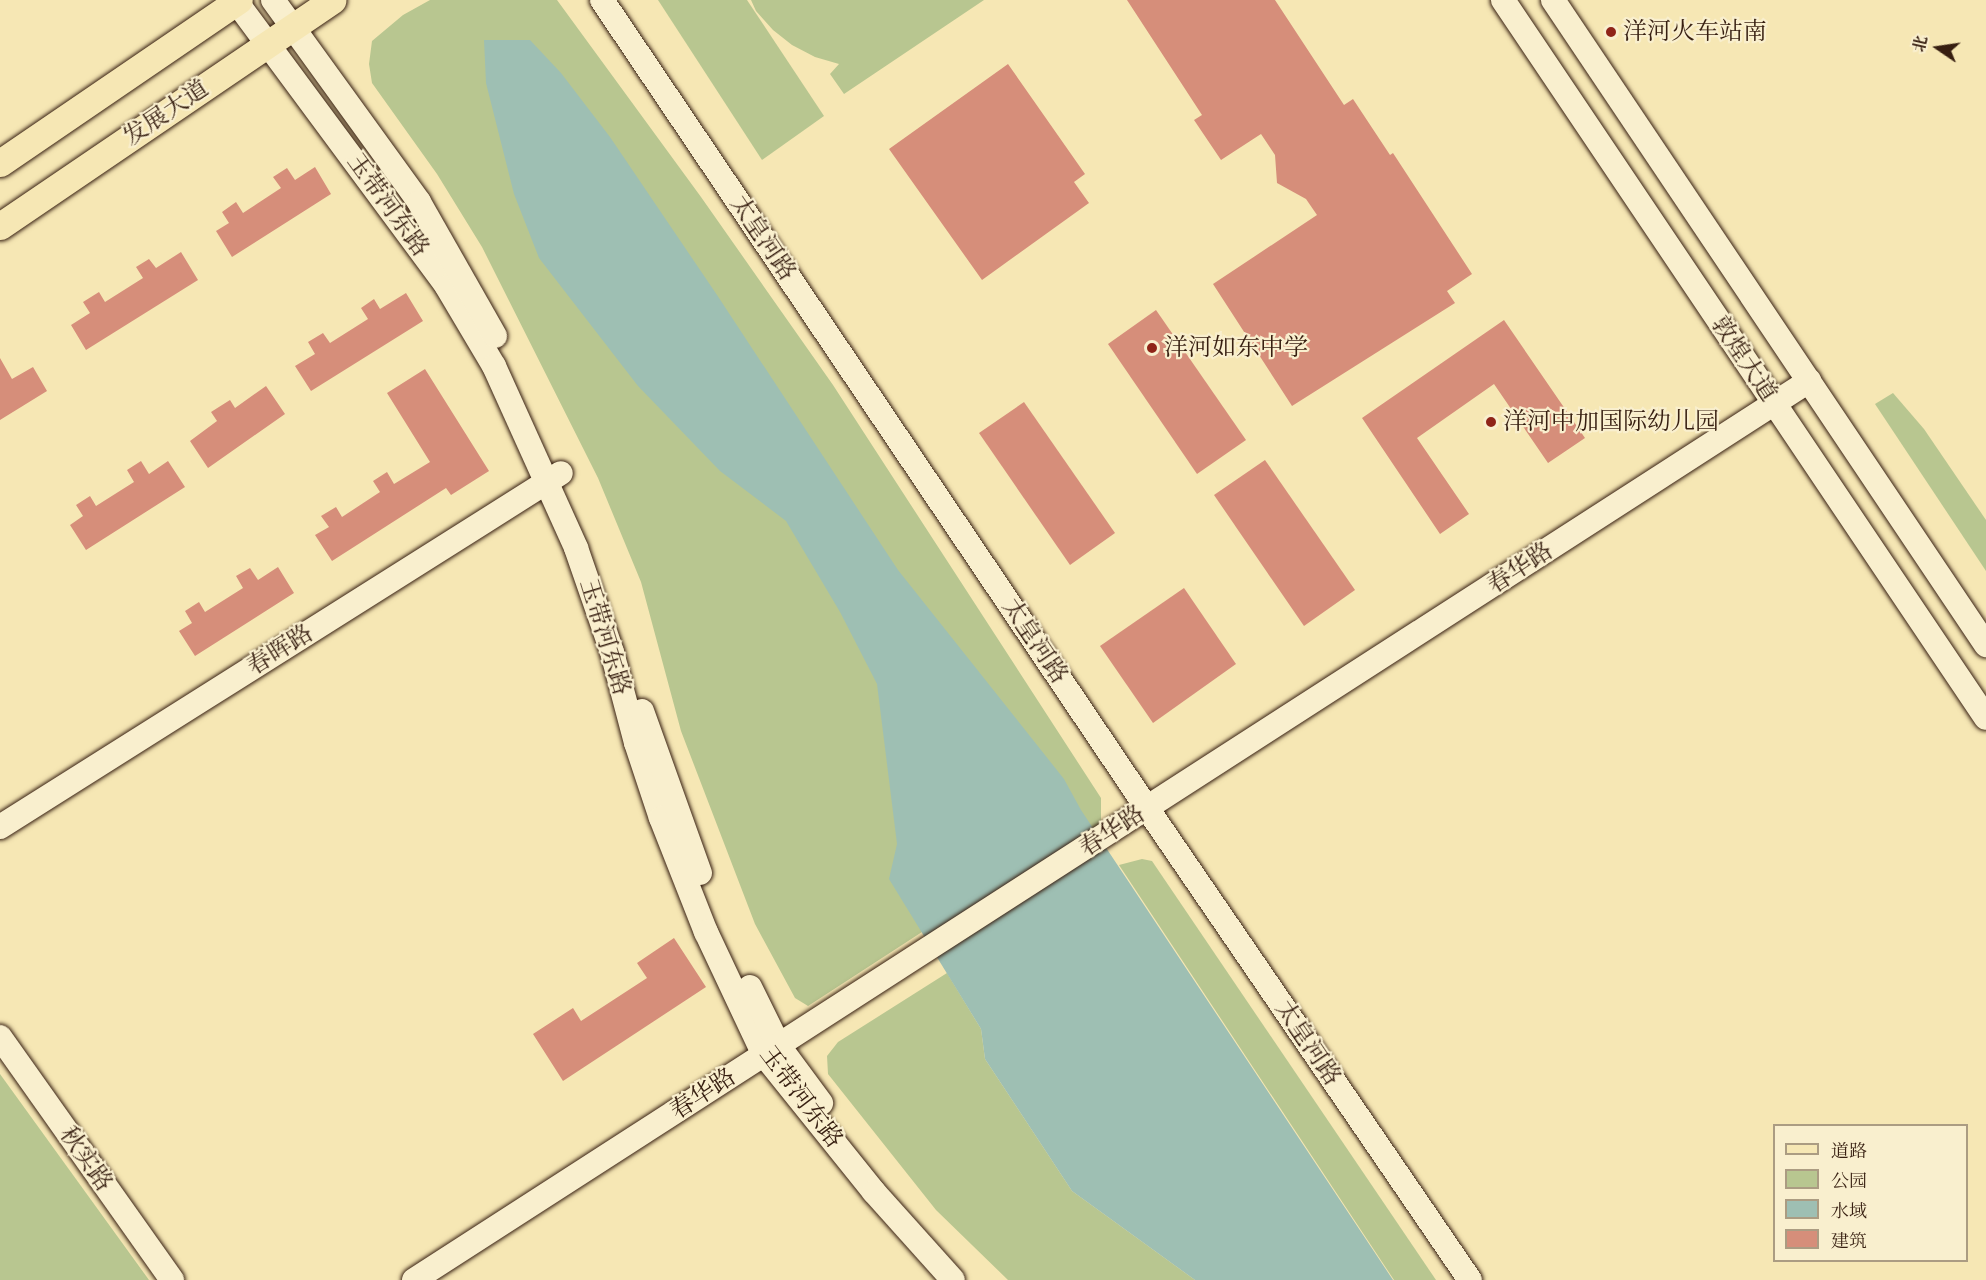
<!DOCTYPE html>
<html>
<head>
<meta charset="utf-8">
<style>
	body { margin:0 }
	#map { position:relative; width:1986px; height:1280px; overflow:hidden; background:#f6e7b4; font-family:Alegreya,"Noto Serif SC",serif }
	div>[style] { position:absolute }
	.green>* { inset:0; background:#b8c690 }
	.water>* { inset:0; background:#9ebfb3 }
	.building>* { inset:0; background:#d68e7a }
	.roads { filter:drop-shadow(0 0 2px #371f11) drop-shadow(0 0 2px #371f11) }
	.secondary>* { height:24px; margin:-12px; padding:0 12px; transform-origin:12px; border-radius:12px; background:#f9efce }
	.primary>* { height:27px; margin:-13.5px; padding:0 13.5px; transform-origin:13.5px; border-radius:13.5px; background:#f6e7b4 }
	.dots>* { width:16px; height:16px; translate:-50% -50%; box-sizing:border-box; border:3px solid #f9efce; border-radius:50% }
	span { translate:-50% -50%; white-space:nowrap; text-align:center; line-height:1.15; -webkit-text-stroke:4.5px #f9efce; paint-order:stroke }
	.poi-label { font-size:24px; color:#371f11 }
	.left { translate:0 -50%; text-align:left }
	.street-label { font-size:24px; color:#371f11 }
	.legend { position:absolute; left:1773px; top:1124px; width:195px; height:138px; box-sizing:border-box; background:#f9efce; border:2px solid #ab9c82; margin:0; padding:8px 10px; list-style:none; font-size:18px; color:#371f11 }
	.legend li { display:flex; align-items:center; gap:12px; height:30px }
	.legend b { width:30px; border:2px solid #ab9c82 }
	.north { position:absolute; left:1908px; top:18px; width:60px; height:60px; -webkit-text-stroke:4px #f9efce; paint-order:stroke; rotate:283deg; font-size:16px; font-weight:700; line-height:24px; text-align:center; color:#371f11 }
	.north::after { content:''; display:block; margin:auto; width:21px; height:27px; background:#371f11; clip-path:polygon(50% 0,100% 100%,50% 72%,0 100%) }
</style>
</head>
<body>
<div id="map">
	<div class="green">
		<i style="clip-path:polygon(430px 0,557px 0,701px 197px,833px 385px,1101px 798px,1101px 826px,922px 932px,808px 1006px,795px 998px,755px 924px,681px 731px,641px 582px,598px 478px,482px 247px,437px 174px,372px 83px,369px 64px,372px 41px,403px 15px)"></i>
		<i style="clip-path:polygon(658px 0,747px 0,824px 116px,762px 160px)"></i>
		<i style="clip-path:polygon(751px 0,984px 0,844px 94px,830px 74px,839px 64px,815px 57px,792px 45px,773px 30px,756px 11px)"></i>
		<i style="clip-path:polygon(1893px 393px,1924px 429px,1986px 520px,1986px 571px,1875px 404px)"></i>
		<i style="clip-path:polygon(1142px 859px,1152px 861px,1436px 1280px,1394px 1280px,1119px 865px)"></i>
		<i style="clip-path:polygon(947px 973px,981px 1029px,985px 1059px,1072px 1191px,1195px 1280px,1008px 1280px,936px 1210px,828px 1074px,827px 1056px,838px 1042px)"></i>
		<i style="clip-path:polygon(0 1074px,149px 1280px,0 1280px)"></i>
	</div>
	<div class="water">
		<i style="clip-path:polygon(484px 40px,530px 40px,561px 73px,610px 137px,717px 295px,898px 570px,1064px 779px,1081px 810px,1393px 1280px,1195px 1280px,1072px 1191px,985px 1059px,981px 1029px,889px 879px,897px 844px,877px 684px,840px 612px,786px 521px,720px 471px,638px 386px,539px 258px,514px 194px,486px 83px)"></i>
	</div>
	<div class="building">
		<i style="clip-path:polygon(1127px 0,1275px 0,1344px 105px,1353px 99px,1390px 155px,1393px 153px,1472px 274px,1447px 291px,1455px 303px,1292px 406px,1213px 284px,1317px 215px,1306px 199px,1277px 183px,1275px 155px,1261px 134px,1221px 160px,1194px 120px,1202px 115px)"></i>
		<i style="clip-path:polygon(1008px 64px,1085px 174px,1074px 182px,1089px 203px,982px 280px,889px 149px)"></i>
		<i style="clip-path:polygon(315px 167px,331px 194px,232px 257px,216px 231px,229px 223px,222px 212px,236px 202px,243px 213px,281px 188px,273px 177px,287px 168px,295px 180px)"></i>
		<i style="clip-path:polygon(181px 252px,198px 280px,86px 350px,71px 325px,90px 313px,83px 302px,99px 292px,105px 302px,143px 278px,136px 267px,149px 259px,156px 268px)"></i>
		<i style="clip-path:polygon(406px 293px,423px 321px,311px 391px,295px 366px,315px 354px,308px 342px,323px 333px,330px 343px,368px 319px,361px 308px,374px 299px,380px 309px)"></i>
		<i style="clip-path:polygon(1156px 310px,1246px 440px,1197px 474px,1108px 344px)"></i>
		<i style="clip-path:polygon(1504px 320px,1585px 438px,1548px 463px,1494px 384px,1417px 438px,1469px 514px,1440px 534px,1362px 418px)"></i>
		<i style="clip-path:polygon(0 358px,12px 379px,33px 367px,47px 391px,0 420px)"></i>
		<i style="clip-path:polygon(425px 369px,489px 471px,451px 495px,446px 488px,332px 561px,315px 535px,329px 527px,321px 516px,336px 507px,342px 517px,380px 492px,373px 481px,387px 472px,394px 484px,430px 462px,387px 393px)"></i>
		<i style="clip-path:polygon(266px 386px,285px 414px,208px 468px,190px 441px,217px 421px,211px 412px,230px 400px,235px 408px)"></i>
		<i style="clip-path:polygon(1024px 402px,1115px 533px,1070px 565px,979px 433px)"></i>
		<i style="clip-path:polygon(1265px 460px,1355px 590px,1304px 626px,1214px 495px)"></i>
		<i style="clip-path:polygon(141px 461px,149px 474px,168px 461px,185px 487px,86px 550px,70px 525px,83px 516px,76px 505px,90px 496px,96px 506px,134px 482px,127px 470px)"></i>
		<i style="clip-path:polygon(278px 567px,294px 593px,195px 656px,179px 631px,192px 623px,185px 611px,199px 602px,205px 612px,243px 588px,236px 576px,250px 568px,258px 580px)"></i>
		<i style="clip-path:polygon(1184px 588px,1236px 664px,1153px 723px,1100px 646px)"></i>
		<i style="clip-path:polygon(674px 938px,706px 987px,563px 1081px,533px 1034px,573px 1008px,581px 1021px,647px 978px,637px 963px)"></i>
	</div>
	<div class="roads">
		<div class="secondary">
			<i style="left:235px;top:0;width:357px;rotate:53.5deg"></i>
			<i style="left:447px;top:287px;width:92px;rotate:59.3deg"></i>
			<i style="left:494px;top:366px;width:200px;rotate:65.7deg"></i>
			<i style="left:576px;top:548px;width:110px;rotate:70.9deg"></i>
			<i style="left:612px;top:652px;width:94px;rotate:75.2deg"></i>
			<i style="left:636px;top:743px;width:79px;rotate:71.6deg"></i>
			<i style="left:661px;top:818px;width:123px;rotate:68.5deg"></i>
			<i style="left:706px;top:932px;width:136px;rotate:64.8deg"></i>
			<i style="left:764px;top:1055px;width:176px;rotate:51.2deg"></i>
			<i style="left:874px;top:1192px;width:118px;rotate:48.1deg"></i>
			<i style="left:273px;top:0;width:249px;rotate:54.1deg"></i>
			<i style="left:419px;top:202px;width:154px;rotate:60.4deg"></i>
			<i style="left:602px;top:0;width:975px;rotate:56deg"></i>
			<i style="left:1147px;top:808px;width:572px;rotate:55.62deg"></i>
			<i style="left:1503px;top:0;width:865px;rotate:56.07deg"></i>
			<i style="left:1553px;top:0;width:777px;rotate:56.13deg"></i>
			<i style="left:642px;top:711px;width:172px;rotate:70.3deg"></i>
			<i style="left:0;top:827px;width:663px;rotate:-32.25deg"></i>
			<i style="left:750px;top:987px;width:66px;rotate:63.8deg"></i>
			<i style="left:779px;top:1046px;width:71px;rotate:53.6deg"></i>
			<i style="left:0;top:1037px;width:298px;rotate:54.7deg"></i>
			<i style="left:414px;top:1280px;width:1660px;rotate:-32.8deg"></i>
		</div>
		<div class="primary">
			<i style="left:0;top:163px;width:289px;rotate:-34.3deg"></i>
			<i style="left:0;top:226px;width:402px;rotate:-34.2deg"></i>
		</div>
	</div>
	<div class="dots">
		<i style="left:1611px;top:32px;background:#8f2418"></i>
		<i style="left:1152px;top:348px;background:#8f2418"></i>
		<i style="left:1491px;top:422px;background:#8f2418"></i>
	</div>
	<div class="poi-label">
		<span class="left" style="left:1623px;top:32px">洋河火车站南</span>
		<span class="left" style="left:1164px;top:348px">洋河如东中学</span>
		<span class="left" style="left:1503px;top:422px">洋河中加国际幼儿园</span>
	</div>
	<div class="street-label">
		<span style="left:166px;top:113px;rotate:-34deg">发展大道</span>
		<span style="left:388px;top:205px;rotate:54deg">玉带河东路</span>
		<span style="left:763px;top:238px;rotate:56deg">太皇河路</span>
		<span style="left:1744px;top:359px;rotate:56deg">敦煌大道</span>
		<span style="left:1520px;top:568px;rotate:-33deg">春华路</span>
		<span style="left:605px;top:637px;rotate:73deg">玉带河东路</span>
		<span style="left:1035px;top:641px;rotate:56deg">太皇河路</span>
		<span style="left:280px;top:650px;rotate:-32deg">春晖路</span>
		<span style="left:1112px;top:831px;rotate:-33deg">春华路</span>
		<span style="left:1308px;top:1043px;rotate:56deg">太皇河路</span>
		<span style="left:703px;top:1094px;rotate:-33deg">春华路</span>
		<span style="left:801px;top:1097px;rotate:53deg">玉带河东路</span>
		<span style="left:86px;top:1159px;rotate:55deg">秋实路</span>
	</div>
	<ul class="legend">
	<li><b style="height:8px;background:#f6e7b4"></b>道路</li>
	<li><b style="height:16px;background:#b8c690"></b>公园</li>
	<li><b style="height:16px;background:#9ebfb3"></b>水域</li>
	<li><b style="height:16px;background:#d68e7a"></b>建筑</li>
	</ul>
	<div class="north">北</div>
</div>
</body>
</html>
